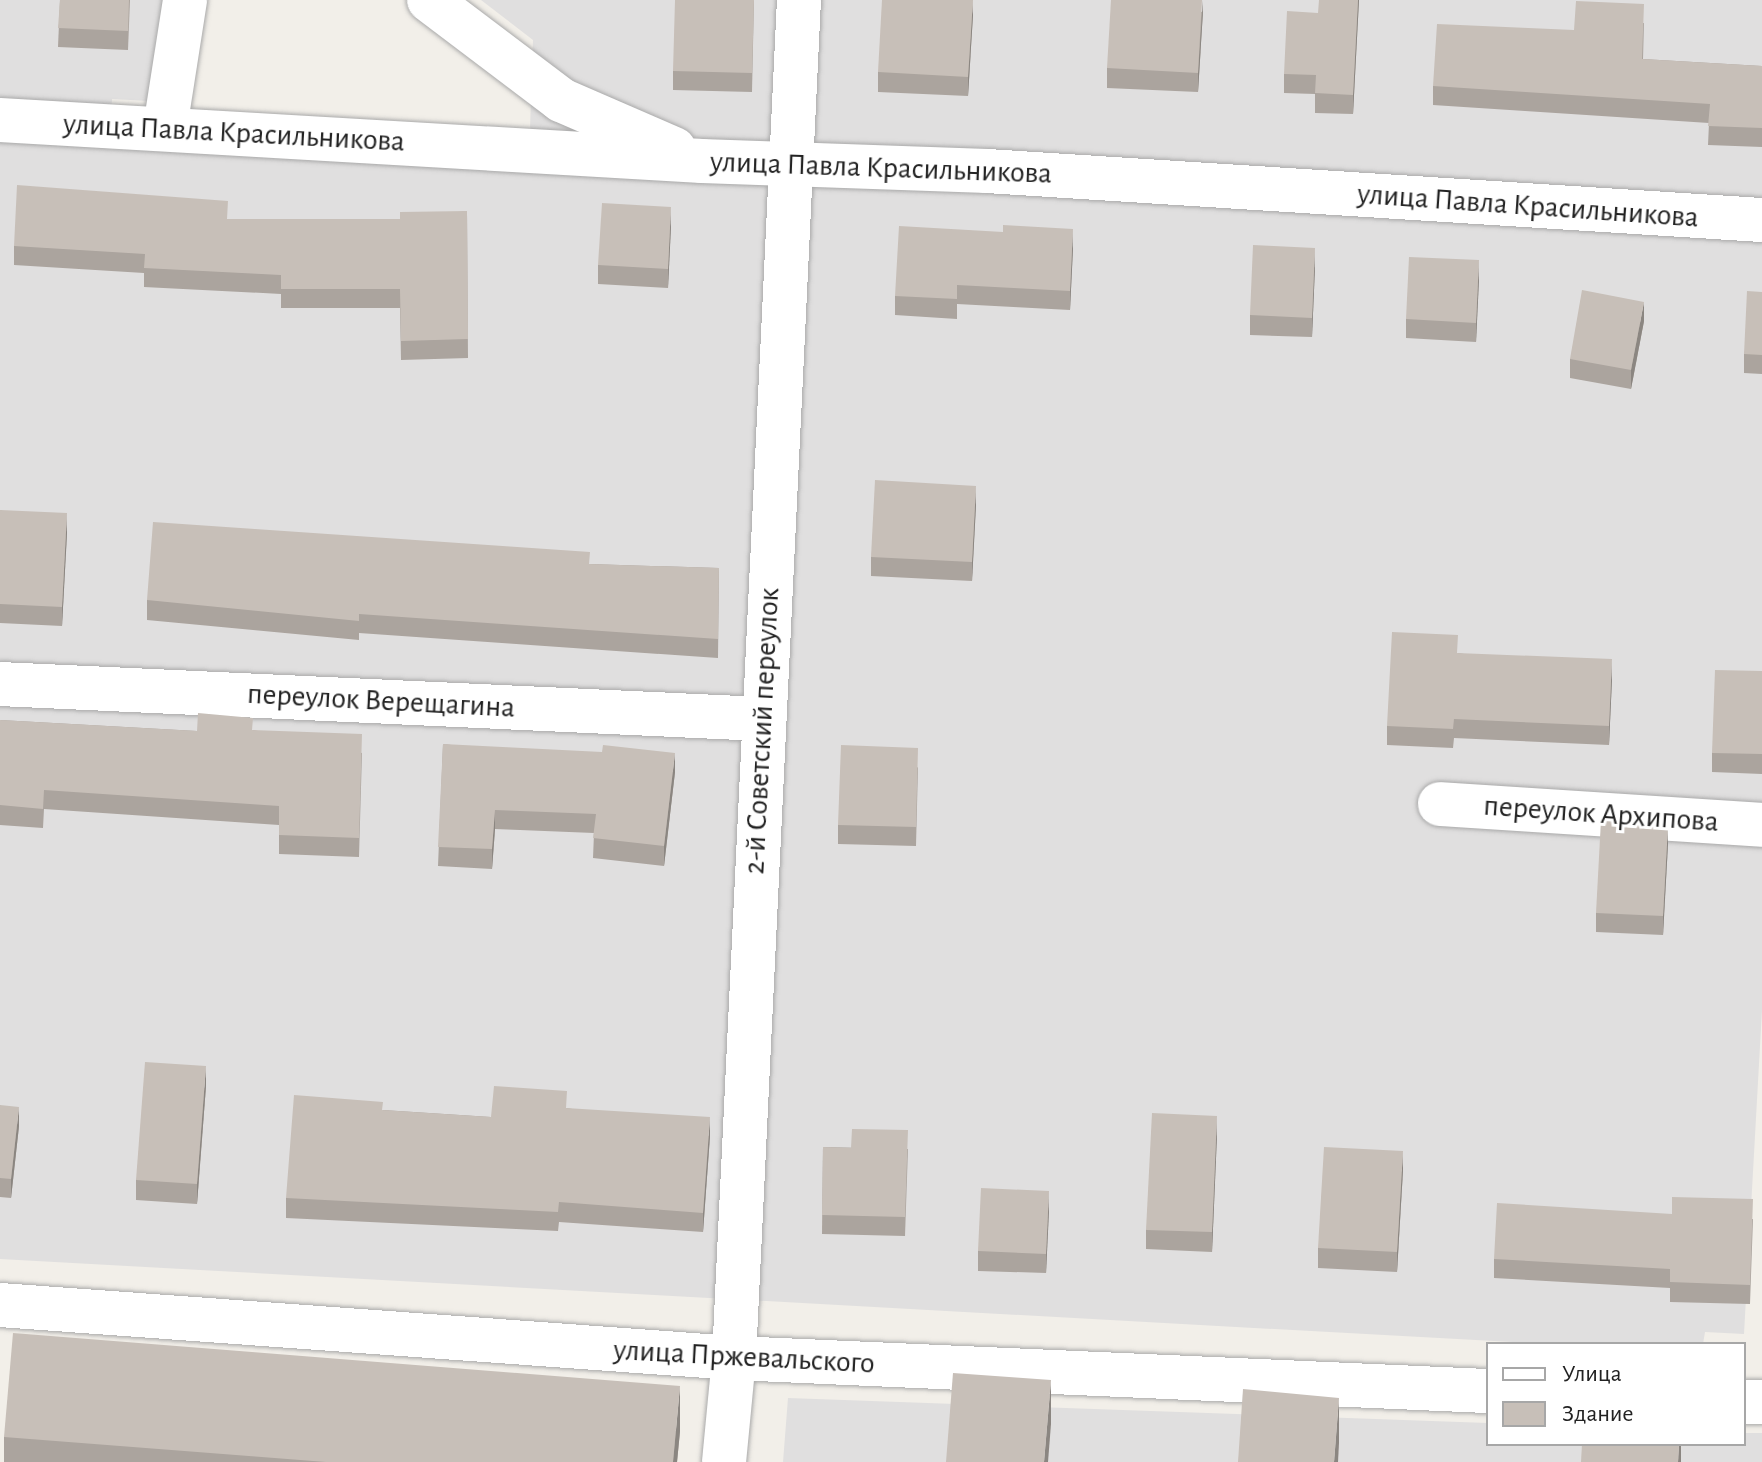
<!DOCTYPE html>
<html>
<head>
<meta charset="utf-8">
<style>
	body { margin:0 }
	#map { position:relative; width:1762px; height:1462px; overflow:hidden; background:#f2efe9; font-family:"Alegreya Sans",sans-serif }
	div>[style] { position:absolute }
	.residential>* { inset:0; background:#e0dfdf }
	.roads { filter:drop-shadow(0 0 2px #a9a9a9) drop-shadow(0 0 2px #a9a9a9) }
	.minor>* { height:44px; margin:-22px; padding:0 22px; transform-origin:22px; border-radius:22px; background:#fff }
	.wall>* { inset:0; background:#aba49e }
	.shaded-wall>* { inset:0; background:#8b8681 }
	.building>* { inset:0; background:#c7bfb8 }
	span { translate:-50% -50%; white-space:nowrap; text-align:center; line-height:1.15; -webkit-text-stroke:6px #fff; paint-order:stroke }
	.street-label { font-size:30px; color:#222 }
	.legend { position:absolute; left:1486px; top:1342px; width:260px; height:104px; box-sizing:border-box; background:#fff; border:2px solid #a7a7a7; margin:0; padding:10px 14px; list-style:none; font-size:24px; color:#222 }
	.legend li { display:flex; align-items:center; gap:16px; height:40px }
	.legend b { width:40px; border:2px solid #a7a7a7 }
</style>
</head>
<body>
<div id="map">
	<div class="residential">
		<i style="clip-path:polygon(0 0,185px 0,168px 102px,112px 99px,108px 149px,529px 158px,533px 40px,481px 0,1762px 0,1762px 1010px,1744px 1334px,1705px 1332px,1703px 1344px,1547px 1344px,0 1259px)"></i>
		<i style="clip-path:polygon(788px 1398px,1488px 1423px,1488px 1444px,1744px 1444px,1744px 1433px,1762px 1433px,1762px 1462px,783px 1462px)"></i>
	</div>
	<div class="roads">
		<div class="minor">
			<i style="left:429px;top:0;width:166px;rotate:37.1deg"></i>
			<i style="left:561px;top:100px;width:123px;rotate:23.4deg"></i>
			<i style="left:0;top:120px;width:703px;rotate:3.34deg"></i>
			<i style="left:702px;top:161px;width:285px;rotate:2deg"></i>
			<i style="left:987px;top:171px;width:777px;rotate:3.62deg"></i>
			<i style="left:165px;top:128px;width:130px;rotate:-81.1deg"></i>
			<i style="left:0;top:684px;width:764px;rotate:2.63deg"></i>
			<i style="left:1440px;top:804px;width:323px;rotate:3.7deg"></i>
			<i style="left:0;top:1305px;width:736px;rotate:4.13deg"></i>
			<i style="left:734px;top:1358px;width:755px;rotate:2.51deg"></i>
			<i style="left:1744px;top:1402px;width:18px"></i>
			<i style="left:724px;top:1462px;width:104px;rotate:-84.5deg"></i>
			<i style="left:734px;top:1358px;width:1360px;rotate:-87.26deg"></i>
		</div>
	</div>
	<div class="wall">
		<i style="clip-path:polygon(60px 0,130px 0,128px 50px,58px 47px)"></i>
		<i style="clip-path:polygon(754px 0,752px 92px,673px 90px,673px 71px)"></i>
		<i style="clip-path:polygon(1359px 0,1353px 114px,1315px 113px,1315px 94px,1284px 93px,1284px 74px,1318px 13px)"></i>
		<i style="clip-path:polygon(1203px 11px,1198px 92px,1107px 88px,1107px 68px)"></i>
		<i style="clip-path:polygon(973px 15px,968px 96px,878px 92px,878px 72px)"></i>
		<i style="clip-path:polygon(1644px 23px,1643px 59px,1762px 66px,1762px 147px,1708px 145px,1709px 123px,1433px 105px,1433px 86px,1574px 30px)"></i>
		<i style="clip-path:polygon(467px 211px,468px 358px,401px 360px,400px 308px,281px 308px,281px 294px,144px 287px,144px 273px,14px 265px,14px 246px,228px 219px,400px 219px)"></i>
		<i style="clip-path:polygon(671px 226px,668px 288px,598px 284px,598px 265px)"></i>
		<i style="clip-path:polygon(1003px 232px,1073px 248px,1070px 310px,957px 304px,957px 319px,895px 315px,895px 296px)"></i>
		<i style="clip-path:polygon(1315px 267px,1312px 337px,1250px 335px,1250px 315px)"></i>
		<i style="clip-path:polygon(1479px 279px,1476px 342px,1406px 338px,1406px 319px)"></i>
		<i style="clip-path:polygon(1762px 292px,1762px 374px,1744px 373px,1744px 354px)"></i>
		<i style="clip-path:polygon(1644px 321px,1631px 389px,1570px 378px,1570px 359px)"></i>
		<i style="clip-path:polygon(976px 505px,972px 581px,871px 576px,871px 557px)"></i>
		<i style="clip-path:polygon(0 510px,67px 533px,62px 626px,0 623px)"></i>
		<i style="clip-path:polygon(590px 564px,719px 568px,718px 658px,359px 633px,359px 640px,147px 620px,147px 600px)"></i>
		<i style="clip-path:polygon(1458px 653px,1612px 679px,1609px 745px,1454px 738px,1453px 748px,1387px 745px,1387px 726px)"></i>
		<i style="clip-path:polygon(1762px 671px,1762px 774px,1712px 772px,1712px 753px)"></i>
		<i style="clip-path:polygon(0 720px,197px 731px,253px 730px,362px 753px,359px 857px,279px 854px,279px 825px,44px 809px,43px 828px,0 825px)"></i>
		<i style="clip-path:polygon(443px 744px,675px 772px,664px 866px,593px 858px,594px 833px,495px 829px,492px 869px,438px 866px)"></i>
		<i style="clip-path:polygon(918px 767px,916px 846px,838px 844px,838px 825px)"></i>
		<i style="clip-path:polygon(1668px 844px,1663px 935px,1596px 932px,1596px 913px)"></i>
		<i style="clip-path:polygon(206px 1086px,197px 1204px,136px 1200px,136px 1180px)"></i>
		<i style="clip-path:polygon(0 1105px,19px 1126px,11px 1198px,0 1197px)"></i>
		<i style="clip-path:polygon(567px 1108px,710px 1136px,703px 1232px,559px 1222px,558px 1231px,286px 1218px,286px 1198px,383px 1110px,491px 1117px)"></i>
		<i style="clip-path:polygon(1217px 1135px,1212px 1252px,1146px 1249px,1146px 1230px)"></i>
		<i style="clip-path:polygon(823px 1147px,908px 1149px,905px 1236px,822px 1234px)"></i>
		<i style="clip-path:polygon(1403px 1170px,1397px 1272px,1318px 1268px,1318px 1248px)"></i>
		<i style="clip-path:polygon(1049px 1210px,1046px 1273px,978px 1271px,978px 1251px)"></i>
		<i style="clip-path:polygon(1753px 1219px,1750px 1304px,1670px 1302px,1670px 1288px,1494px 1278px,1494px 1259px)"></i>
		<i style="clip-path:polygon(680px 1431px,677px 1462px,4px 1462px,4px 1437px)"></i>
	</div>
	<div class="shaded-wall">
		<i style="clip-path:polygon(973px 0,973px 15px,968px 96px,968px 77px)"></i>
		<i style="clip-path:polygon(1203px 0,1203px 11px,1198px 92px,1198px 73px)"></i>
		<i style="clip-path:polygon(1358px 0,1359px 0,1353px 114px,1353px 95px)"></i>
		<i style="clip-path:polygon(671px 207px,671px 226px,668px 288px,668px 269px)"></i>
		<i style="clip-path:polygon(1073px 229px,1073px 248px,1070px 310px,1070px 291px)"></i>
		<i style="clip-path:polygon(1315px 248px,1315px 267px,1312px 337px,1312px 318px)"></i>
		<i style="clip-path:polygon(1479px 260px,1479px 279px,1476px 342px,1476px 323px)"></i>
		<i style="clip-path:polygon(1644px 302px,1644px 321px,1631px 389px,1631px 370px)"></i>
		<i style="clip-path:polygon(976px 486px,976px 505px,972px 581px,972px 562px)"></i>
		<i style="clip-path:polygon(67px 513px,67px 533px,62px 626px,62px 607px)"></i>
		<i style="clip-path:polygon(1612px 659px,1612px 679px,1609px 745px,1609px 726px)"></i>
		<i style="clip-path:polygon(675px 753px,675px 772px,664px 866px,664px 846px)"></i>
		<i style="clip-path:polygon(495px 810px,495px 829px,492px 869px,492px 849px)"></i>
		<i style="clip-path:polygon(1668px 825px,1668px 844px,1663px 935px,1663px 916px)"></i>
		<i style="clip-path:polygon(206px 1066px,206px 1086px,197px 1204px,197px 1184px)"></i>
		<i style="clip-path:polygon(19px 1107px,19px 1126px,11px 1198px,11px 1179px)"></i>
		<i style="clip-path:polygon(1217px 1116px,1217px 1135px,1212px 1252px,1212px 1232px)"></i>
		<i style="clip-path:polygon(710px 1117px,710px 1136px,703px 1232px,703px 1213px)"></i>
		<i style="clip-path:polygon(1403px 1151px,1403px 1170px,1397px 1272px,1397px 1252px)"></i>
		<i style="clip-path:polygon(1049px 1191px,1049px 1210px,1046px 1273px,1046px 1254px)"></i>
		<i style="clip-path:polygon(1051px 1380px,1051px 1424px,1048px 1462px,1044px 1462px)"></i>
		<i style="clip-path:polygon(680px 1386px,680px 1431px,677px 1462px,673px 1462px)"></i>
		<i style="clip-path:polygon(1339px 1398px,1339px 1443px,1338px 1462px,1334px 1462px)"></i>
		<i style="clip-path:polygon(1679px 1444px,1681px 1444px,1681px 1462px,1678px 1462px)"></i>
	</div>
	<div class="building">
		<i style="clip-path:polygon(60px 0,129px 0,128px 31px,58px 28px)"></i>
		<i style="clip-path:polygon(675px 0,754px 0,752px 73px,673px 71px)"></i>
		<i style="clip-path:polygon(882px 0,973px 0,968px 77px,878px 72px)"></i>
		<i style="clip-path:polygon(1111px 0,1202px 0,1198px 73px,1107px 68px)"></i>
		<i style="clip-path:polygon(1319px 0,1358px 0,1353px 95px,1315px 93px,1316px 75px,1284px 74px,1287px 11px,1318px 13px)"></i>
		<i style="clip-path:polygon(1576px 1px,1644px 4px,1642px 59px,1762px 66px,1762px 128px,1708px 126px,1710px 104px,1433px 86px,1437px 24px,1574px 30px)"></i>
		<i style="clip-path:polygon(17px 185px,228px 201px,227px 219px,400px 219px,400px 212px,467px 211px,468px 339px,401px 341px,400px 289px,281px 289px,281px 275px,144px 268px,145px 254px,14px 246px)"></i>
		<i style="clip-path:polygon(602px 203px,671px 207px,668px 269px,598px 265px)"></i>
		<i style="clip-path:polygon(1003px 225px,1073px 229px,1070px 291px,957px 285px,957px 299px,895px 296px,899px 226px,1003px 232px)"></i>
		<i style="clip-path:polygon(1253px 245px,1315px 248px,1312px 318px,1250px 315px)"></i>
		<i style="clip-path:polygon(1409px 257px,1479px 260px,1476px 323px,1406px 319px)"></i>
		<i style="clip-path:polygon(1582px 290px,1644px 302px,1631px 370px,1570px 359px)"></i>
		<i style="clip-path:polygon(1747px 291px,1762px 292px,1762px 355px,1744px 354px)"></i>
		<i style="clip-path:polygon(875px 480px,976px 486px,972px 562px,871px 557px)"></i>
		<i style="clip-path:polygon(0 510px,67px 513px,62px 607px,0 604px)"></i>
		<i style="clip-path:polygon(153px 522px,590px 552px,589px 564px,719px 568px,718px 639px,359px 614px,359px 621px,147px 600px)"></i>
		<i style="clip-path:polygon(1392px 632px,1458px 635px,1457px 653px,1612px 659px,1609px 726px,1454px 719px,1453px 729px,1387px 726px)"></i>
		<i style="clip-path:polygon(1715px 670px,1762px 671px,1762px 754px,1712px 753px)"></i>
		<i style="clip-path:polygon(198px 713px,253px 718px,252px 730px,362px 734px,359px 838px,279px 835px,279px 806px,44px 790px,43px 809px,0 805px,0 720px,197px 731px)"></i>
		<i style="clip-path:polygon(443px 744px,602px 752px,603px 745px,675px 753px,664px 846px,593px 838px,596px 814px,495px 810px,492px 849px,438px 847px)"></i>
		<i style="clip-path:polygon(841px 745px,918px 748px,916px 827px,838px 825px)"></i>
		<i style="clip-path:polygon(1601px 820px,1668px 825px,1663px 916px,1596px 913px)"></i>
		<i style="clip-path:polygon(145px 1062px,206px 1066px,197px 1184px,136px 1180px)"></i>
		<i style="clip-path:polygon(494px 1086px,567px 1091px,566px 1108px,710px 1117px,703px 1213px,559px 1202px,558px 1212px,286px 1198px,294px 1095px,383px 1102px,382px 1110px,491px 1117px)"></i>
		<i style="clip-path:polygon(0 1105px,19px 1107px,11px 1179px,0 1178px)"></i>
		<i style="clip-path:polygon(1152px 1113px,1217px 1116px,1212px 1232px,1146px 1230px)"></i>
		<i style="clip-path:polygon(852px 1129px,908px 1130px,905px 1217px,822px 1215px,823px 1147px,851px 1148px)"></i>
		<i style="clip-path:polygon(1324px 1147px,1403px 1151px,1397px 1252px,1318px 1248px)"></i>
		<i style="clip-path:polygon(981px 1188px,1049px 1191px,1046px 1254px,978px 1251px)"></i>
		<i style="clip-path:polygon(1672px 1197px,1753px 1199px,1750px 1285px,1670px 1282px,1670px 1269px,1494px 1259px,1497px 1203px,1672px 1214px)"></i>
		<i style="clip-path:polygon(13px 1333px,680px 1386px,673px 1462px,326px 1462px,4px 1437px)"></i>
		<i style="clip-path:polygon(953px 1373px,1051px 1380px,1044px 1462px,946px 1462px)"></i>
		<i style="clip-path:polygon(1243px 1389px,1339px 1398px,1334px 1462px,1238px 1462px)"></i>
		<i style="clip-path:polygon(1582px 1444px,1679px 1444px,1678px 1462px,1581px 1462px)"></i>
	</div>
	<div class="street-label">
		<span style="left:234px;top:133px;rotate:3deg">улица Павла Красильникова</span>
		<span style="left:881px;top:168px;rotate:2deg">улица Павла Красильникова</span>
		<span style="left:1528px;top:206px;rotate:4deg">улица Павла Красильникова</span>
		<span style="left:381px;top:701px;rotate:3deg">переулок Верещагина</span>
		<span style="left:762px;top:731px;rotate:-87deg">2-й Советский переулок</span>
		<span style="left:1601px;top:814px;rotate:4deg">переулок Архипова</span>
		<span style="left:744px;top:1357px;rotate:3deg">улица Пржевальского</span>
	</div>
	<ul class="legend">
	<li><b style="height:10px;background:#fff"></b>Улица</li>
	<li><b style="height:22px;background:#c7bfb8"></b>Здание</li>
	</ul>
</div>
</body>
</html>
